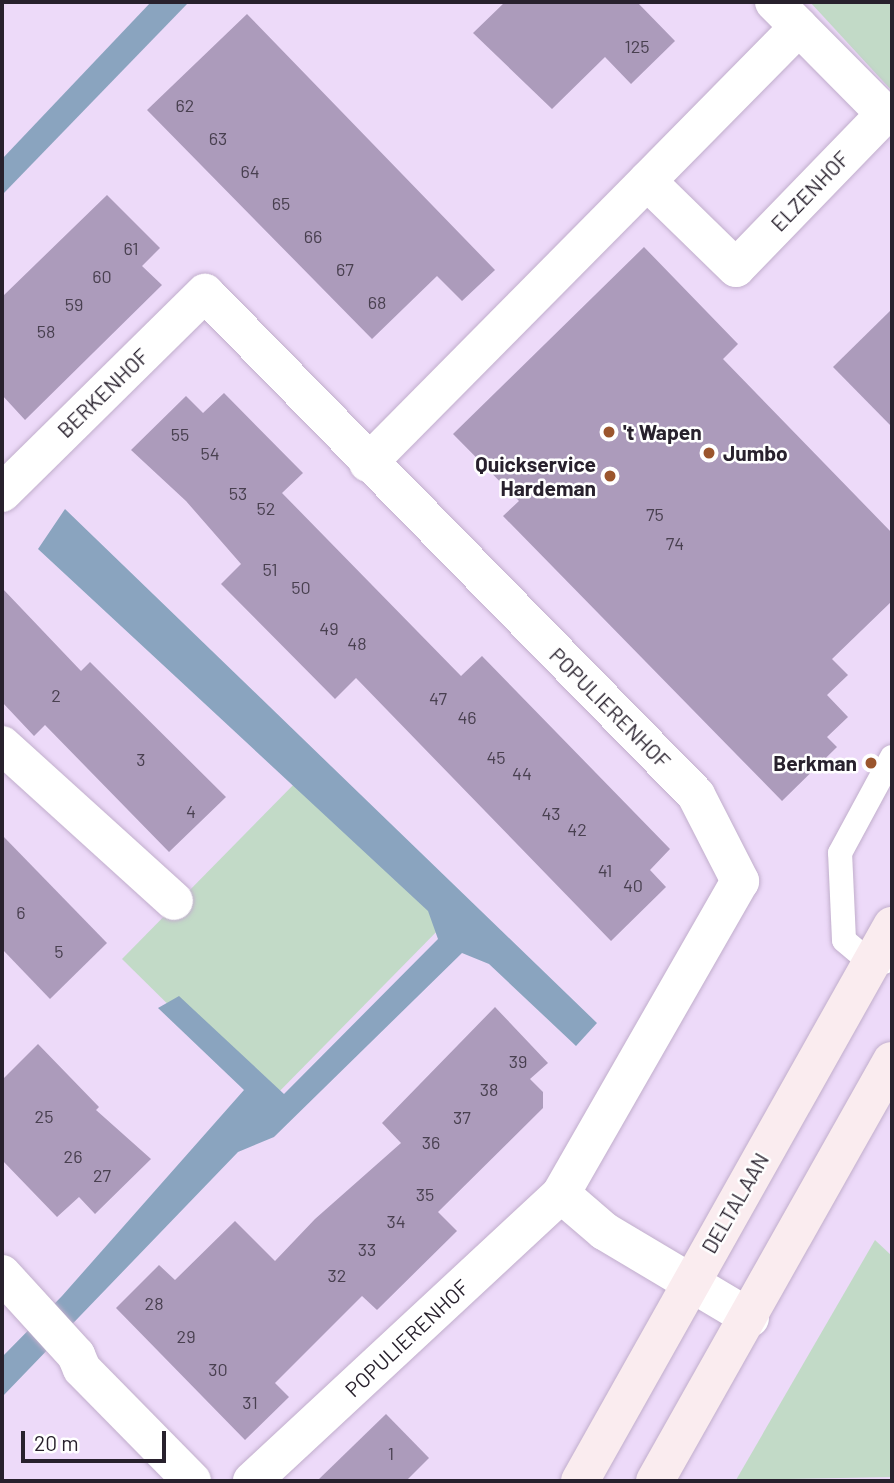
<!DOCTYPE html>
<html>
<head>
<meta charset="utf-8">
<style>
	body { margin:0 }
	#map { position:relative; width:894px; height:1483px; overflow:hidden; background:#eddaf9; font-family:Barlow,sans-serif }
	div>[style] { position:absolute }
	.green>* { inset:0; background:#c2dac7 }
	.water>* { inset:0; background:#8aa4bf }
	.building>* { inset:0; background:#ac9bbb }
	.roads { filter:drop-shadow(0 0 2px #c1aecc) drop-shadow(0 0 2px #c1aecc) }
	.lane>* { height:24px; margin:-12px; padding:0 12px; transform-origin:12px; border-radius:12px; background:#fff }
	.street>* { height:38px; margin:-19px; padding:0 19px; transform-origin:19px; border-radius:19px; background:#fff }
	.secondary>* { height:38px; margin:-19px; padding:0 19px; transform-origin:19px; border-radius:19px; background:#faecef }
	.dots>* { width:19px; height:19px; translate:-50% -50%; box-sizing:border-box; border:4px solid #fff; border-radius:50% }
	span { translate:-50% -50%; white-space:nowrap; text-align:center; line-height:1.15; -webkit-text-stroke:5px #fff; paint-order:stroke }
	.number-label { font-size:18px; color:#494050 }
	.number-label span { -webkit-text-stroke-width:0 }
	.street-label { font-size:21px; color:#28212d }
	.poi-label { font-size:21px; color:#28212d; font-weight:700 }
	.left { translate:0 -50%; text-align:left }
	.right { translate:-100% -50%; text-align:right }
	.frame { position:absolute; inset:0; border:4px solid #28212d; pointer-events:none }
	.scale { position:absolute; left:21px; top:1431px; width:145px; height:32px; box-sizing:border-box; border:4px solid #28212d; border-top:0; padding-left:9px; font-size:21px; line-height:24px; white-space:nowrap; color:#28212d; -webkit-text-stroke:5px #fff; paint-order:stroke }
</style>
</head>
<body>
<div id="map">
	<div class="green">
		<i style="clip-path:polygon(810px 2px,892px 2px,892px 91px)"></i>
		<i style="clip-path:polygon(303px 775px,449px 919px,268px 1103px,122px 959px)"></i>
		<i style="clip-path:polygon(875px 1240px,892px 1256px,892px 1477px,736px 1480px)"></i>
	</div>
	<div class="water">
		<i style="clip-path:polygon(151px 2px,189px 2px,2px 195px,2px 159px)"></i>
		<i style="clip-path:polygon(65px 509px,597px 1023px,576px 1046px,489px 964px,462px 953px,274px 1137px,238px 1152px,2px 1397px,2px 1357px,62px 1296px,244px 1090px,158px 1008px,179px 996px,284px 1094px,438px 939px,428px 911px,38px 549px)"></i>
	</div>
	<div class="building">
		<i style="clip-path:polygon(505px 2px,637px 2px,675px 41px,631px 84px,605px 57px,552px 109px,473px 33px)"></i>
		<i style="clip-path:polygon(247px 14px,495px 270px,462px 301px,437px 276px,372px 339px,147px 110px)"></i>
		<i style="clip-path:polygon(107px 195px,160px 248px,142px 266px,162px 285px,25px 420px,2px 395px,2px 297px)"></i>
		<i style="clip-path:polygon(644px 247px,738px 344px,723px 359px,892px 533px,892px 601px,832px 659px,848px 675px,827px 695px,848px 717px,827px 737px,837px 747px,782px 801px,503px 516px,519px 501px,453px 434px)"></i>
		<i style="clip-path:polygon(892px 309px,892px 427px,833px 367px)"></i>
		<i style="clip-path:polygon(224px 393px,303px 473px,282px 493px,461px 676px,482px 656px,670px 849px,650px 870px,666px 887px,611px 941px,356px 678px,335px 699px,221px 584px,241px 564px,186px 501px,131px 450px,186px 396px,203px 413px)"></i>
		<i style="clip-path:polygon(2px 588px,81px 671px,90px 662px,226px 797px,169px 852px,45px 725px,34px 736px,2px 702px)"></i>
		<i style="clip-path:polygon(2px 835px,107px 943px,50px 999px,2px 949px)"></i>
		<i style="clip-path:polygon(495px 1007px,548px 1063px,530px 1079px,543px 1092px,543px 1108px,438px 1212px,457px 1231px,377px 1310px,362px 1296px,275px 1383px,289px 1397px,245px 1440px,116px 1308px,159px 1265px,175px 1280px,235px 1221px,275px 1261px,315px 1219px,401px 1143px,382px 1123px)"></i>
		<i style="clip-path:polygon(38px 1044px,99px 1107px,96px 1110px,151px 1159px,95px 1214px,79px 1197px,57px 1217px,2px 1160px,2px 1080px)"></i>
		<i style="clip-path:polygon(386px 1414px,429px 1458px,406px 1481px,317px 1481px)"></i>
	</div>
	<div class="roads">
		<div class="lane">
			<i style="left:884px;top:962px;width:13px;rotate:176deg"></i>
			<i style="left:871px;top:963px;width:35px;rotate:-140deg"></i>
			<i style="left:844px;top:940px;width:87px;rotate:-92.6deg"></i>
			<i style="left:840px;top:853px;width:109px;rotate:-61.6deg"></i>
		</div>
		<div class="street">
			<i style="left:774px;top:2px;width:35px;rotate:45deg"></i>
			<i style="left:799px;top:27px;width:122px;rotate:45.3deg"></i>
			<i style="left:885px;top:114px;width:214px;rotate:134.1deg"></i>
			<i style="left:736px;top:268px;width:124px;rotate:-135.7deg"></i>
			<i style="left:647px;top:181px;width:216px;rotate:-45.4deg"></i>
			<i style="left:368px;top:463px;width:397px;rotate:-45.3deg"></i>
			<i style="left:2px;top:493px;width:285px;rotate:-44.6deg"></i>
			<i style="left:205px;top:293px;width:702px;rotate:45.63deg"></i>
			<i style="left:696px;top:795px;width:97px;rotate:62.9deg"></i>
			<i style="left:740px;top:881px;width:361px;rotate:119.8deg"></i>
			<i style="left:561px;top:1194px;width:422px;rotate:137.1deg"></i>
			<i style="left:2px;top:745px;width:232px;rotate:42.2deg"></i>
			<i style="left:561px;top:1194px;width:57px;rotate:40.7deg"></i>
			<i style="left:604px;top:1231px;width:170px;rotate:30.8deg"></i>
			<i style="left:2px;top:1274px;width:110px;rotate:47.6deg"></i>
			<i style="left:76px;top:1355px;width:15px;rotate:67deg"></i>
			<i style="left:82px;top:1369px;width:157px;rotate:45.5deg"></i>
		</div>
		<div class="secondary">
			<i style="left:580px;top:1481px;width:637px;rotate:-60.66deg"></i>
			<i style="left:655px;top:1481px;width:482px;rotate:-60.6deg"></i>
		</div>
	</div>
	<div class="dots">
		<i style="left:609px;top:432px;background:#9b552d"></i>
		<i style="left:709px;top:453px;background:#9b552d"></i>
		<i style="left:610px;top:476px;background:#9b552d"></i>
		<i style="left:871px;top:763px;background:#9b552d"></i>
	</div>
	<div class="number-label">
		<span style="left:637px;top:46px">125</span>
		<span style="left:185px;top:105px">62</span>
		<span style="left:218px;top:138px">63</span>
		<span style="left:250px;top:171px">64</span>
		<span style="left:281px;top:203px">65</span>
		<span style="left:313px;top:236px">66</span>
		<span style="left:131px;top:248px">61</span>
		<span style="left:345px;top:269px">67</span>
		<span style="left:102px;top:276px">60</span>
		<span style="left:377px;top:302px">68</span>
		<span style="left:74px;top:304px">59</span>
		<span style="left:46px;top:331px">58</span>
		<span style="left:180px;top:434px">55</span>
		<span style="left:210px;top:453px">54</span>
		<span style="left:238px;top:493px">53</span>
		<span style="left:266px;top:508px">52</span>
		<span style="left:655px;top:514px">75</span>
		<span style="left:675px;top:543px">74</span>
		<span style="left:270px;top:569px">51</span>
		<span style="left:301px;top:587px">50</span>
		<span style="left:329px;top:628px">49</span>
		<span style="left:357px;top:643px">48</span>
		<span style="left:56px;top:695px">2</span>
		<span style="left:438px;top:698px">47</span>
		<span style="left:467px;top:717px">46</span>
		<span style="left:496px;top:757px">45</span>
		<span style="left:141px;top:759px">3</span>
		<span style="left:522px;top:773px">44</span>
		<span style="left:191px;top:811px">4</span>
		<span style="left:551px;top:813px">43</span>
		<span style="left:577px;top:829px">42</span>
		<span style="left:605px;top:870px">41</span>
		<span style="left:633px;top:885px">40</span>
		<span style="left:21px;top:912px">6</span>
		<span style="left:59px;top:951px">5</span>
		<span style="left:518px;top:1061px">39</span>
		<span style="left:489px;top:1089px">38</span>
		<span style="left:44px;top:1116px">25</span>
		<span style="left:462px;top:1117px">37</span>
		<span style="left:431px;top:1142px">36</span>
		<span style="left:73px;top:1156px">26</span>
		<span style="left:102px;top:1175px">27</span>
		<span style="left:425px;top:1194px">35</span>
		<span style="left:396px;top:1221px">34</span>
		<span style="left:367px;top:1249px">33</span>
		<span style="left:337px;top:1275px">32</span>
		<span style="left:154px;top:1303px">28</span>
		<span style="left:186px;top:1336px">29</span>
		<span style="left:218px;top:1369px">30</span>
		<span style="left:250px;top:1402px">31</span>
		<span style="left:391px;top:1453px">1</span>
	</div>
	<div class="street-label">
		<span style="left:810px;top:191px;rotate:-46deg">ELZENHOF</span>
		<span style="left:103px;top:393px;rotate:-44deg">BERKENHOF</span>
		<span style="left:610px;top:708px;rotate:45deg">POPULIERENHOF</span>
		<span style="left:735px;top:1203px;rotate:-60deg">DELTALAAN</span>
		<span style="left:407px;top:1338px;rotate:-43deg">POPULIERENHOF</span>
	</div>
	<div class="poi-label">
		<span class="left" style="left:623px;top:432px">'t Wapen</span>
		<span class="left" style="left:723px;top:453px">Jumbo</span>
		<span class="right" style="left:596px;top:476px">Quickservice<br>Hardeman</span>
		<span class="right" style="left:857px;top:763px">Berkman</span>
	</div>
	<div class="frame"></div>
	<div class="scale">20 m</div>
</div>
</body>
</html>
